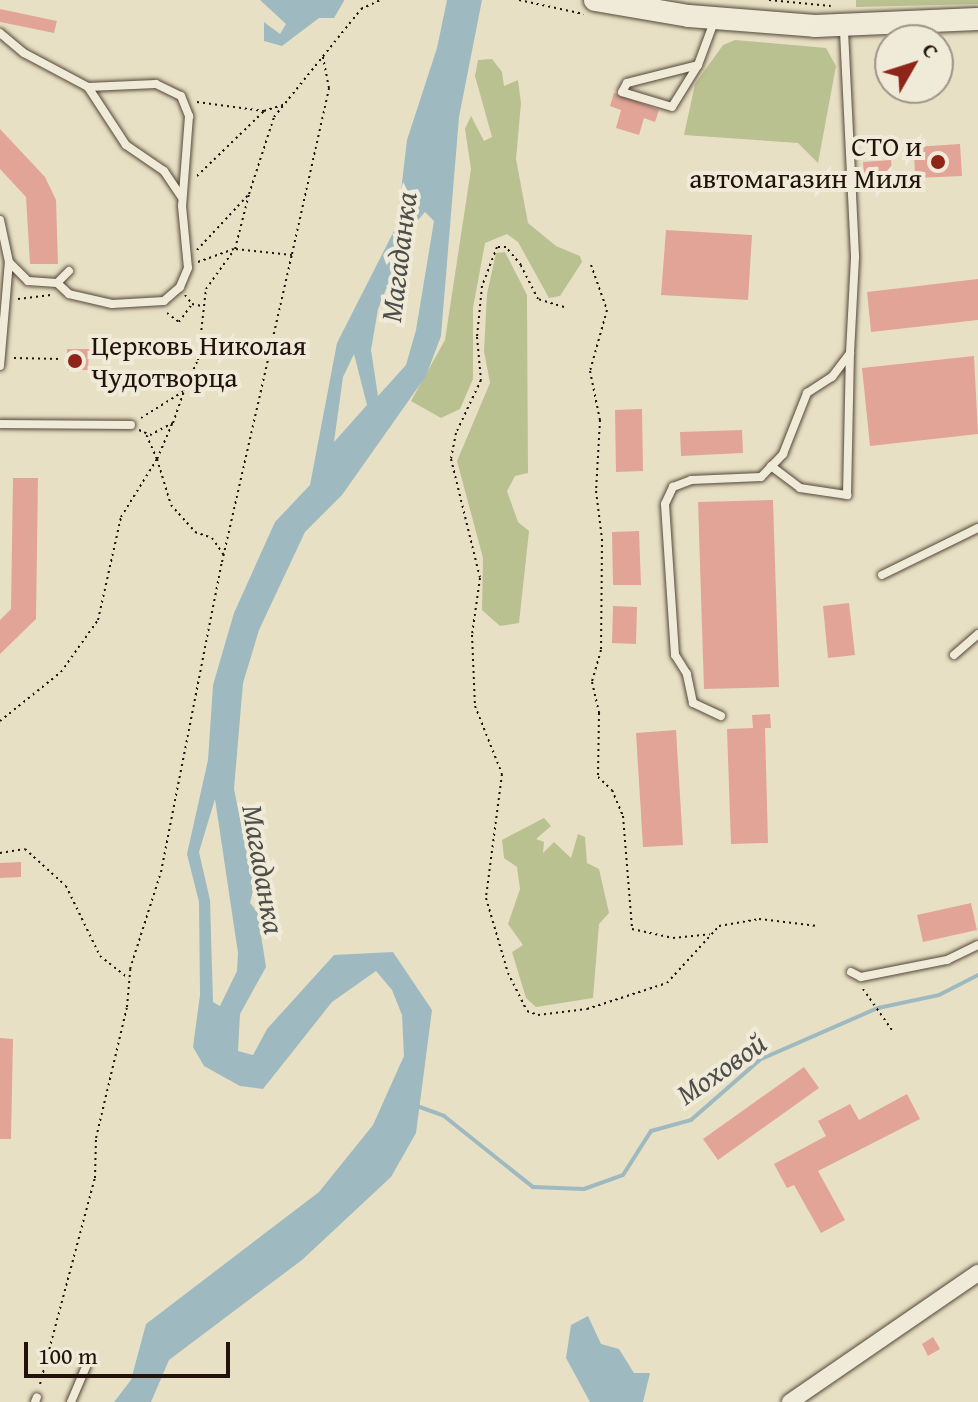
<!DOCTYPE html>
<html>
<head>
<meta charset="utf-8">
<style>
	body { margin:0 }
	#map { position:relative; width:978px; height:1402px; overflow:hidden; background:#e8e0c4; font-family:"Gentium Book Plus",serif }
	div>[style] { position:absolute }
	.green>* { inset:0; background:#b9c191 }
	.water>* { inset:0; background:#9ebac0 }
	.stream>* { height:4px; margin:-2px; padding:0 2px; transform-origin:2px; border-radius:2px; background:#9ebac0 }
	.building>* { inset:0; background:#e2a497 }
	.path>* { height:2px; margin-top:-1px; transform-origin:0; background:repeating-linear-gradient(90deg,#22120b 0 2px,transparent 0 6px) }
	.roads { filter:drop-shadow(0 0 2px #544639) drop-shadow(0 0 2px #544639) }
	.lane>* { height:8px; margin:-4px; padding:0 4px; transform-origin:4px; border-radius:4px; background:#f0ebd9 }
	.street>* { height:16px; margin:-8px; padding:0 8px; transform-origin:8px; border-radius:8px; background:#f0ebd9 }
	.secondary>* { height:22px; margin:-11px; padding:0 11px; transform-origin:11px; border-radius:11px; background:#f0ebd9 }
	.dots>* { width:22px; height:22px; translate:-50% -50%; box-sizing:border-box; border:4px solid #f0ebd9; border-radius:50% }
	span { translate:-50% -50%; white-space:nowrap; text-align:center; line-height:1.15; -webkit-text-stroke:8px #f0ebd9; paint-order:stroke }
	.poi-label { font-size:28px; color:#22120b }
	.right { translate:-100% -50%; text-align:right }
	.left { translate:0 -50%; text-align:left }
	.water-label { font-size:30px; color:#4d4d4a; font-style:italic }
	.north { position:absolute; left:874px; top:24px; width:80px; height:80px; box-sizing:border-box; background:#f0ebd9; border:2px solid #9e9487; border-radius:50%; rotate:51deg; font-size:22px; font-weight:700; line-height:32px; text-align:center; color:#22120b }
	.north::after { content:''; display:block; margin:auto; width:28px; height:36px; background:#8f2418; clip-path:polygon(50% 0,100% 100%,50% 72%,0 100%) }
	.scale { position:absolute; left:24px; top:1342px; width:206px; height:36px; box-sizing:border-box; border:4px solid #22120b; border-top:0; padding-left:10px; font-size:24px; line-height:28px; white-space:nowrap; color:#22120b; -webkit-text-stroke:6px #f0ebd9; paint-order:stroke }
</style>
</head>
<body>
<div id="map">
	<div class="green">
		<i style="clip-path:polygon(856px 0,978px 0,978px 4px,856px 7px)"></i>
		<i style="clip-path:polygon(735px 40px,826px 48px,836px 66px,818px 163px,798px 143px,684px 135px,695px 84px,723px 45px)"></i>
		<i style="clip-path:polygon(492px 59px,502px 72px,504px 86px,518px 80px,521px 103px,516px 159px,528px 223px,556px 246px,580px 256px,582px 262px,560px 296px,549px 298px,518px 242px,507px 234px,485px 243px,473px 308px,473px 379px,460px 409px,441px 418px,411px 401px,445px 340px,471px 169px,465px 129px,471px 116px,484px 141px,492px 137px,475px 76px,478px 60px)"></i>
		<i style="clip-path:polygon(505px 252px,527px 295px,528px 473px,515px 476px,507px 491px,518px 522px,529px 531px,519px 623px,500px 626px,482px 610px,483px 558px,457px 461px,490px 383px,484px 351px,487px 294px,496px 253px)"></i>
		<i style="clip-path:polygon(544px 818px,551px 826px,536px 839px,544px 842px,543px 853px,554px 842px,571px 858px,578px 834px,585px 837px,587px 863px,599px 869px,609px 913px,599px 924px,593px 998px,536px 1007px,526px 998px,512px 952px,523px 945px,508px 924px,520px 889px,517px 867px,504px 858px,502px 840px)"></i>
	</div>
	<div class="water">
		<i style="clip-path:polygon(260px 0,344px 0,344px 1px,334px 18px,319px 18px,282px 46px,264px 41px,264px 22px,280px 34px,286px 24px)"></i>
		<i style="clip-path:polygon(evenodd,447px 0,482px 0,459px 117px,441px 336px,426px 376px,342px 495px,305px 532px,259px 630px,243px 683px,234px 789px,254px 887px,250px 903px,267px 923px,261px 935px,266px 967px,240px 1014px,238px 1051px,253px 1055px,267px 1029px,334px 955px,393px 952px,432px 1010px,416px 1133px,391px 1177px,302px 1260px,169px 1360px,151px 1402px,114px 1402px,131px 1380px,146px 1324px,319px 1192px,373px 1125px,404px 1056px,402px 1015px,392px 990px,376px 971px,332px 1002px,263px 1089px,240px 1086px,204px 1066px,193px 1047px,200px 995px,199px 902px,187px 854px,208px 760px,213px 685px,234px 613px,275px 522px,310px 485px,337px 343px,397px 225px,407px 140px,437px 48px,447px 0,425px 212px,434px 221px,416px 330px,406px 365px,378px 396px,371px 350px,378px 309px,411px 228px,425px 212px,447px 0,354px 354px,367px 405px,334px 442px,343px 377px,354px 354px,447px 0,215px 799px,238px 953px,237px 971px,220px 1006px,213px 1002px,210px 900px,199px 852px,215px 799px)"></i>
		<i style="clip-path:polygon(588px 1316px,601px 1344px,619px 1349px,634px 1373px,650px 1373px,643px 1402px,590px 1402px,566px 1358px,571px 1325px)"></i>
	</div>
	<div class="stream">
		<i style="left:417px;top:1106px;width:29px;rotate:20deg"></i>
		<i style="left:444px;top:1116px;width:114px;rotate:38.6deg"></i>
		<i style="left:533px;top:1187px;width:51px;rotate:2.2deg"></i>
		<i style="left:584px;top:1189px;width:41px;rotate:-19.7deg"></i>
		<i style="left:623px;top:1175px;width:52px;rotate:-57.5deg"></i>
		<i style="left:651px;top:1131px;width:41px;rotate:-15.4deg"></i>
		<i style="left:691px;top:1120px;width:93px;rotate:-41.1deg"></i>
		<i style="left:761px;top:1059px;width:128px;rotate:-23.6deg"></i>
		<i style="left:878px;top:1008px;width:62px;rotate:-12deg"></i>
		<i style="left:939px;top:995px;width:44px;rotate:-27.1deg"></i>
	</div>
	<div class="building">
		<i style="clip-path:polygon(0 9px,57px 21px,54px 33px,0 22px)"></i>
		<i style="clip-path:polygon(614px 93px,659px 110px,655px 122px,644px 118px,639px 135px,616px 128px,621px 110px,610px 106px)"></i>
		<i style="clip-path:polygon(0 129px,45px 177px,56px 200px,58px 264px,30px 264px,26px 197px,0 169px)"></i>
		<i style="clip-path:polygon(960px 144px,962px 176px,915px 178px,914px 147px)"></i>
		<i style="clip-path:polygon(891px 160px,893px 181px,865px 184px,863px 162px)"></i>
		<i style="clip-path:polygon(666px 230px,752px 235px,748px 300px,661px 295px)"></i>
		<i style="clip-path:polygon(978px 279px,978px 320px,871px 332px,867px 292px)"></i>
		<i style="clip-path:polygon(67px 349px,89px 349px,88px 370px,67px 370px)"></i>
		<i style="clip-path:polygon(974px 356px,978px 434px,870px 446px,862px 368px)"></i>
		<i style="clip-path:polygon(642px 409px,643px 471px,616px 472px,615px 410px)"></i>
		<i style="clip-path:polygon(742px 430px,743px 453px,681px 456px,680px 432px)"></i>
		<i style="clip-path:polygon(13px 478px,38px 478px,36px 619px,0 654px,0 620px,11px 609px)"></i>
		<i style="clip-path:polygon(773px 500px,779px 687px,704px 689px,698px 502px)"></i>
		<i style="clip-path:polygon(639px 531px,641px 585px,613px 585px,612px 532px)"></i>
		<i style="clip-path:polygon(849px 603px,855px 655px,828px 658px,823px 606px)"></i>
		<i style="clip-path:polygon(613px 606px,637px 607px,636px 644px,612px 643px)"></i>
		<i style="clip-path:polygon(770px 714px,771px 728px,765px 728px,768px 843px,731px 844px,727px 729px,753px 728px,752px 715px)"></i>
		<i style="clip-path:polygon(676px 730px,683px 845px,643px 847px,636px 733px)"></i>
		<i style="clip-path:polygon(21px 862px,21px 877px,0 878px,0 863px)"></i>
		<i style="clip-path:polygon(971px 903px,977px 930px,923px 942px,917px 915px)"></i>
		<i style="clip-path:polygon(0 1038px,13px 1039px,11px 1139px,0 1139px)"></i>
		<i style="clip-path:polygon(804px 1067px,819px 1088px,718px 1160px,703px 1139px)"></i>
		<i style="clip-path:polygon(907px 1094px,920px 1119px,818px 1171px,845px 1220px,821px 1233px,794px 1185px,787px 1188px,774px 1164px,826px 1136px,818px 1121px,850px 1104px,859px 1120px)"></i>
		<i style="clip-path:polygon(933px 1337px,940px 1349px,928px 1356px,922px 1344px)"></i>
	</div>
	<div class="path">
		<i style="left:519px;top:0;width:66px;rotate:12.2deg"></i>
		<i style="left:769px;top:0;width:62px;rotate:5.5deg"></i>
		<i style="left:197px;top:102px;width:68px;rotate:7.7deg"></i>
		<i style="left:264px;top:111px;width:22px;rotate:-18deg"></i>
		<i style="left:197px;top:176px;width:93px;rotate:-44.1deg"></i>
		<i style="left:197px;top:250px;width:76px;rotate:-47.1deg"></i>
		<i style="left:249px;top:194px;width:81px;rotate:-72deg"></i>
		<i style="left:274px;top:117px;width:139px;rotate:-51.1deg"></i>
		<i style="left:361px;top:9px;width:21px;rotate:-25deg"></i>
		<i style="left:292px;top:254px;width:170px;rotate:-77.4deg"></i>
		<i style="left:329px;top:88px;width:32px;rotate:-101deg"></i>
		<i style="left:198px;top:262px;width:38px;rotate:-20deg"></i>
		<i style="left:591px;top:265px;width:48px;rotate:70.4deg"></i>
		<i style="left:607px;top:310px;width:63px;rotate:105.6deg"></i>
		<i style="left:590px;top:371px;width:50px;rotate:78.5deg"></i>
		<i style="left:600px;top:420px;width:71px;rotate:93.2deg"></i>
		<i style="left:596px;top:491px;width:48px;rotate:82.9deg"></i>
		<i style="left:602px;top:539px;width:111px;rotate:90.5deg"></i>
		<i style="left:601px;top:650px;width:33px;rotate:106deg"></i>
		<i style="left:592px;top:682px;width:32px;rotate:77deg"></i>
		<i style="left:599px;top:713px;width:64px;rotate:90.9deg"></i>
		<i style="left:598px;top:777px;width:19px;rotate:43deg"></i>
		<i style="left:612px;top:790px;width:28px;rotate:67deg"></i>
		<i style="left:623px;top:816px;width:113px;rotate:85.4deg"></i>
		<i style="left:632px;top:929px;width:42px;rotate:12.4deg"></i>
		<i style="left:673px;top:938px;width:37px;rotate:-6deg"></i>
		<i style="left:185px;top:295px;width:11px;rotate:52deg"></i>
		<i style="left:192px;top:304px;width:10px;rotate:11deg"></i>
		<i style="left:18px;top:299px;width:33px;rotate:-7deg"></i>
		<i style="left:564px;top:307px;width:27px;rotate:-163deg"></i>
		<i style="left:538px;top:299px;width:38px;rotate:-117deg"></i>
		<i style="left:521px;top:265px;width:23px;rotate:-130deg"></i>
		<i style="left:506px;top:247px;width:9px;rotate:180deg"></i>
		<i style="left:497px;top:247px;width:42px;rotate:111deg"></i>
		<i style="left:482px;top:286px;width:51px;rotate:95.6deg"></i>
		<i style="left:477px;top:337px;width:43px;rotate:84.7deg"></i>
		<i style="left:481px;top:380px;width:59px;rotate:115.3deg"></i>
		<i style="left:456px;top:433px;width:26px;rotate:101deg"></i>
		<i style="left:451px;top:459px;width:122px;rotate:76.3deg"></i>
		<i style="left:480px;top:578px;width:58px;rotate:98deg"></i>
		<i style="left:472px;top:635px;width:71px;rotate:87.6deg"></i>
		<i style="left:475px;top:706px;width:73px;rotate:68.3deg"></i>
		<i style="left:502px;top:774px;width:125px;rotate:97.4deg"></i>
		<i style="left:486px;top:898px;width:78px;rotate:73.7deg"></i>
		<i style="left:508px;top:973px;width:42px;rotate:63.4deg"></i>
		<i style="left:527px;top:1011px;width:12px;rotate:20deg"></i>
		<i style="left:538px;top:1015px;width:49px;rotate:-7deg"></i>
		<i style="left:587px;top:1009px;width:84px;rotate:-18deg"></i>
		<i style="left:667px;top:983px;width:77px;rotate:-47.6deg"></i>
		<i style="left:719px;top:926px;width:41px;rotate:-9.9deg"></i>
		<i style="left:759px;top:919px;width:59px;rotate:6.8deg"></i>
		<i style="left:167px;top:313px;width:15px;rotate:37deg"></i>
		<i style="left:179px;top:322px;width:22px;rotate:-54deg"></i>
		<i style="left:14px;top:358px;width:47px;rotate:1.2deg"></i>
		<i style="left:141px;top:418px;width:51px;rotate:-32.1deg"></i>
		<i style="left:184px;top:391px;width:34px;rotate:-66deg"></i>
		<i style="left:198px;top:360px;width:71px;rotate:-83.6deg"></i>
		<i style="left:206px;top:289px;width:48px;rotate:-54.3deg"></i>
		<i style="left:172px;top:424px;width:38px;rotate:113deg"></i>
		<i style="left:157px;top:459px;width:48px;rotate:73.1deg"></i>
		<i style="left:171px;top:505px;width:36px;rotate:48deg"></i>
		<i style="left:195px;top:532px;width:18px;rotate:19deg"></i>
		<i style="left:212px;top:538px;width:21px;rotate:55deg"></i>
		<i style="left:139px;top:430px;width:12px;rotate:24deg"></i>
		<i style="left:150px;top:435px;width:26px;rotate:-28deg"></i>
		<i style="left:173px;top:423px;width:34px;rotate:-71deg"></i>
		<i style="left:0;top:721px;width:78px;rotate:-38.8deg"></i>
		<i style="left:61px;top:672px;width:64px;rotate:-54.6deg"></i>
		<i style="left:98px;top:620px;width:106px;rotate:-77.4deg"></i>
		<i style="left:121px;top:517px;width:68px;rotate:-58.2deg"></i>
		<i style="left:157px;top:459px;width:30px;rotate:-114deg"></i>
		<i style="left:0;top:853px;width:25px;rotate:-9deg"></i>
		<i style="left:25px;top:849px;width:55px;rotate:42.1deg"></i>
		<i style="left:66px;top:886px;width:78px;rotate:64.1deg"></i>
		<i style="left:100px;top:956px;width:36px;rotate:38deg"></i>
		<i style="left:863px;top:989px;width:54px;rotate:54.8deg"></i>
		<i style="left:40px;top:1384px;width:213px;rotate:-75.1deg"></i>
		<i style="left:95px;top:1178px;width:40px;rotate:-88.6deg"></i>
		<i style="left:96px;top:1138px;width:135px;rotate:-76.7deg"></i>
		<i style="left:127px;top:1007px;width:38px;rotate:-85deg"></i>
		<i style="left:130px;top:969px;width:102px;rotate:-72.3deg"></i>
		<i style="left:161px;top:872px;width:316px;rotate:-78.9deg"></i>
		<i style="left:222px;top:562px;width:315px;rotate:-77.2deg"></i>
		<i style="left:292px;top:255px;width:57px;rotate:-174deg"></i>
		<i style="left:235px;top:249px;width:57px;rotate:-75.7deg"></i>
	</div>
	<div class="roads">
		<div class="lane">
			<i style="left:0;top:33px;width:31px;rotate:40deg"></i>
			<i style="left:24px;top:53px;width:72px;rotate:28deg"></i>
			<i style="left:88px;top:87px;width:68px;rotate:-2.5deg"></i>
			<i style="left:156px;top:84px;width:28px;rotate:26deg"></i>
			<i style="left:181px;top:96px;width:22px;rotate:68deg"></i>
			<i style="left:189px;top:116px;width:90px;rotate:94.4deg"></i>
			<i style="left:182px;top:206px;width:62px;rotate:84.5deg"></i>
			<i style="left:188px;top:268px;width:21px;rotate:113deg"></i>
			<i style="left:180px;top:287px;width:21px;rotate:139deg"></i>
			<i style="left:164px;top:301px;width:52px;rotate:176.7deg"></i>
			<i style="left:112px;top:304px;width:44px;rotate:-166.9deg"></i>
			<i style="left:69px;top:294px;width:16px;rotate:-137deg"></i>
			<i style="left:698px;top:65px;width:49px;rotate:121.8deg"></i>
			<i style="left:672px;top:107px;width:52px;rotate:-163.3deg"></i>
			<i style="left:622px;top:92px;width:10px;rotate:-61deg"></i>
			<i style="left:627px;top:83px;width:73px;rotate:-14.2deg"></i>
			<i style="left:698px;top:65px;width:49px;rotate:-69.7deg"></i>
			<i style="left:88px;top:87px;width:69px;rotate:56.8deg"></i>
			<i style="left:126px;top:145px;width:46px;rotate:34.4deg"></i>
			<i style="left:164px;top:171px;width:32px;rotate:56deg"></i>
			<i style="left:0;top:220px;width:43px;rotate:77.9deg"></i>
			<i style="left:9px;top:262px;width:27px;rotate:45deg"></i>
			<i style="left:28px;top:281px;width:29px;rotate:4deg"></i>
			<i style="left:57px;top:283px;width:17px;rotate:-45deg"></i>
			<i style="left:0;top:366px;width:104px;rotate:-85.1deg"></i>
			<i style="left:0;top:424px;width:131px;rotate:0.4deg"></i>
			<i style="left:771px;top:466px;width:36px;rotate:37deg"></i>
			<i style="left:800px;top:488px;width:48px;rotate:8.5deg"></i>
			<i style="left:847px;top:495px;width:141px;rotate:-88.8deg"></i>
			<i style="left:882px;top:575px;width:107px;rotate:-26.1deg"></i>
			<i style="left:954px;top:655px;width:32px;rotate:-41deg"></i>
			<i style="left:721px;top:716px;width:31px;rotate:-155deg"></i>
			<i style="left:693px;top:703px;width:30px;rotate:-102deg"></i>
			<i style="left:687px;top:674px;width:22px;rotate:-122deg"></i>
			<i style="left:675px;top:655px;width:151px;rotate:-93.8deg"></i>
			<i style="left:665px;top:504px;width:19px;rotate:-65deg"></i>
			<i style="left:673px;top:487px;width:19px;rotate:-21deg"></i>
			<i style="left:691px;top:480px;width:70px;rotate:-2.5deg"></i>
			<i style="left:761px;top:477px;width:32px;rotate:-46deg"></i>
			<i style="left:783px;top:454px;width:66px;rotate:-68.5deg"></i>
			<i style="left:807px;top:393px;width:30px;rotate:-33deg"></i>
			<i style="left:832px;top:377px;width:30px;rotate:-53deg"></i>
			<i style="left:850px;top:353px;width:97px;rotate:-87deg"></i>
			<i style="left:855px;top:256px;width:229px;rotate:-92.8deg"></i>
			<i style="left:851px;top:972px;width:11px;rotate:27deg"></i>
			<i style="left:861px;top:977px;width:88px;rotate:-11.2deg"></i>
			<i style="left:947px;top:960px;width:34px;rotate:-26deg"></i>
			<i style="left:35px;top:1402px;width:5px;rotate:-68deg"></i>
			<i style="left:71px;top:1402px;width:39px;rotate:-67deg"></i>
		</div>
		<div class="street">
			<i style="left:790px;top:1402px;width:228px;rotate:-34.5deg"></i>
		</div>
		<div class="secondary">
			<i style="left:595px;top:0;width:95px;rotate:9.7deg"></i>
			<i style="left:689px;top:16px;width:126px;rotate:4.5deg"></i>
			<i style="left:815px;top:26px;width:163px;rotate:-2.5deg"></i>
		</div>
	</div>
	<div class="dots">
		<i style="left:938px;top:162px;background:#8f2418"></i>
		<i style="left:75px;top:361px;background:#8f2418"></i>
	</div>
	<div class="poi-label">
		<span class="right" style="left:922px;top:162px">СТО и<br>автомагазин Миля</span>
		<span class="left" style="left:91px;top:361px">Церковь Николая<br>Чудотворца</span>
	</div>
	<div class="water-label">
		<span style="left:398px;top:257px;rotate:-83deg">Магаданка</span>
		<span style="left:264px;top:869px;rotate:80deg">Магаданка</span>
		<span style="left:721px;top:1068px;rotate:-35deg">Моховой</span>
	</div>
	<div class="north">С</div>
	<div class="scale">100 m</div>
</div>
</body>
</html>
